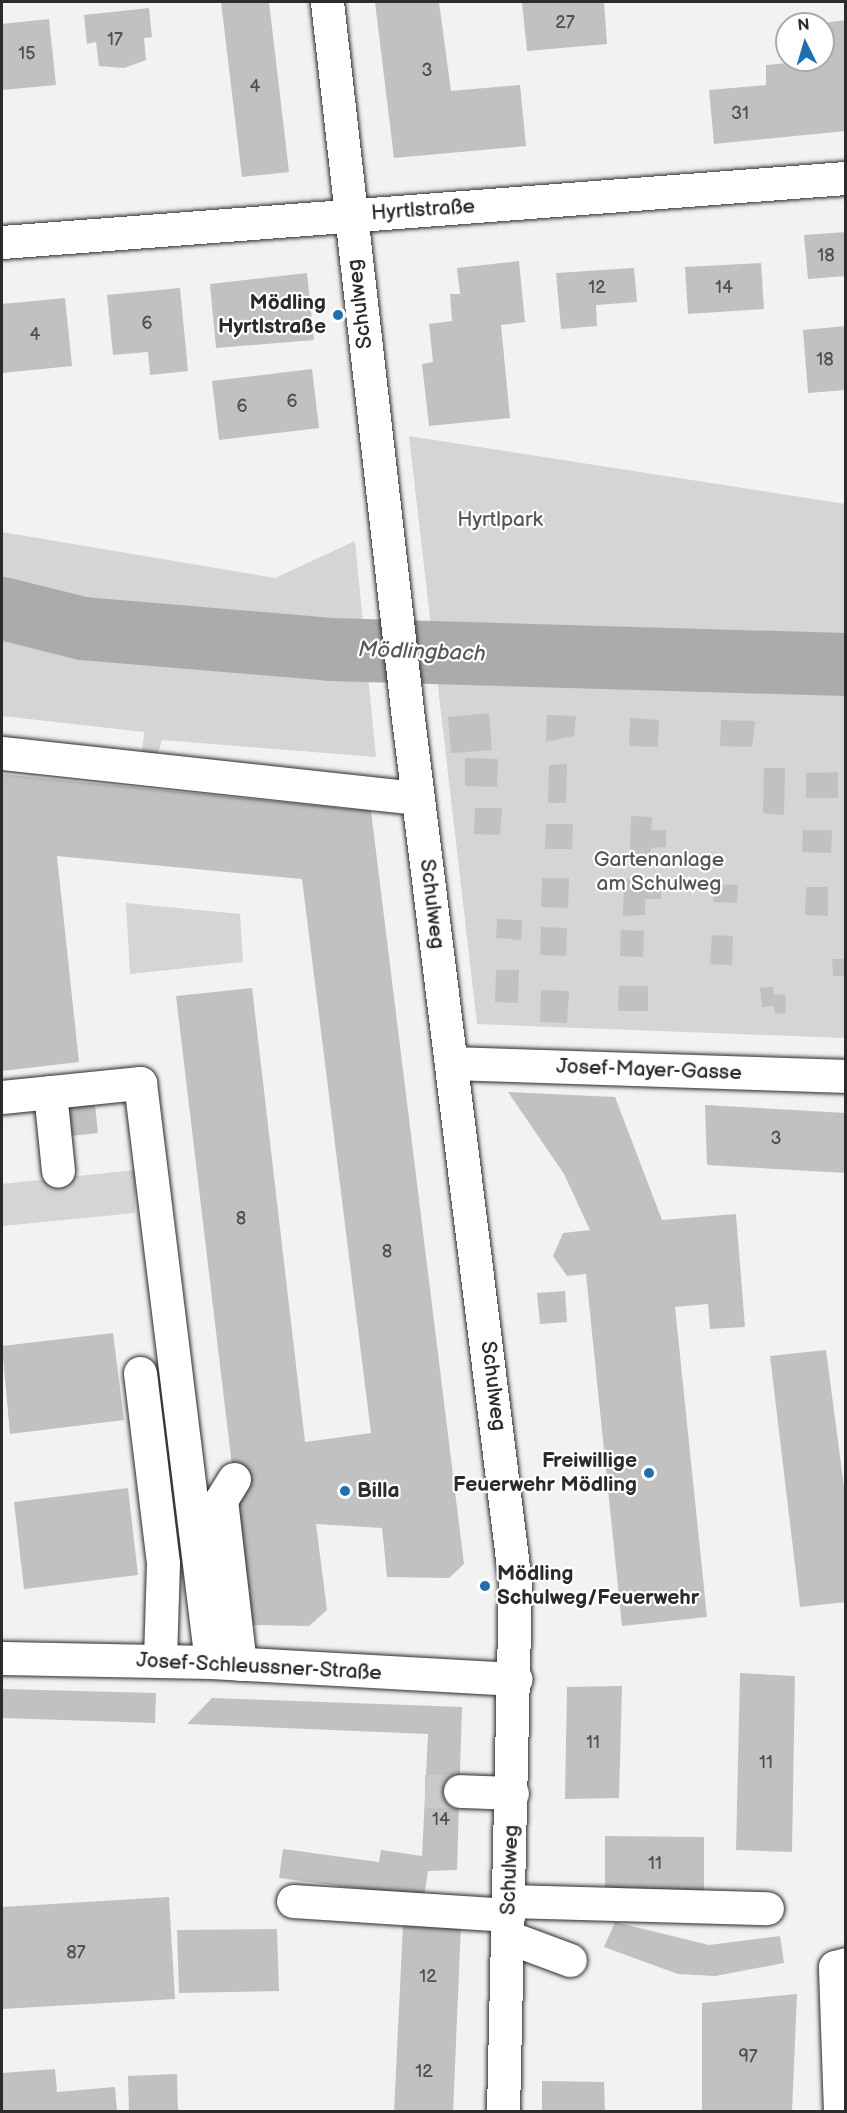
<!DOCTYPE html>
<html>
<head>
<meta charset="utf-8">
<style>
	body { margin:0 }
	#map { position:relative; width:847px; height:2113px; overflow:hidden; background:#f2f2f2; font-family:"Balsamiq Sans",sans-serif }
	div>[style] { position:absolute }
	.green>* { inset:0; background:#d5d5d5 }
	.river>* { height:63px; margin:-31.5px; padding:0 31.5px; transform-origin:31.5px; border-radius:31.5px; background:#ababab }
	.building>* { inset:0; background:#c1c1c1 }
	.minor-tunnel>* { height:33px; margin-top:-16.5px; transform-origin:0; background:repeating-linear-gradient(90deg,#cacaca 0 33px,transparent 0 49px) }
	.roads { filter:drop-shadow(0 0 2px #2b2b2b) drop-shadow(0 0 2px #2b2b2b) }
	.minor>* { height:33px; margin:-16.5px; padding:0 16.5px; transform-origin:16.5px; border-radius:16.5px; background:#fff }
	.dots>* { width:16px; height:16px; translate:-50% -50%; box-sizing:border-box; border:3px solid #fff; border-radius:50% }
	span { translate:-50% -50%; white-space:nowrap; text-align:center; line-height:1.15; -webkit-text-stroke:4.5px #fff; paint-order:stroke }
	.number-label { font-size:18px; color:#505050 }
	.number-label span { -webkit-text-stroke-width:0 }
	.street-label { font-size:21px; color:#2b2b2b }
	.poi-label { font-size:21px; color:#2b2b2b; font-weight:700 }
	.right { translate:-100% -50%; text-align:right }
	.left { translate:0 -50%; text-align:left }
	.park-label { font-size:21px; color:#565656 }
	.water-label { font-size:22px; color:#585858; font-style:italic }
	.frame { position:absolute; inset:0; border:3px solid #2b2b2b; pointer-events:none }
	.north { position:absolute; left:775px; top:12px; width:60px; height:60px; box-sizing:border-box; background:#fff; border:2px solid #aaa; border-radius:50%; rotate:355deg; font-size:16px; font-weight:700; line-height:24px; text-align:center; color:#2b2b2b }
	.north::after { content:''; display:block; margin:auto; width:21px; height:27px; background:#1f6fb2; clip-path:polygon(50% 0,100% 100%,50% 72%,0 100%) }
</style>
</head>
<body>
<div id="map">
	<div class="green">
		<i style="clip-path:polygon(409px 436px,845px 504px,845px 1038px,477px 1024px)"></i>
		<i style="clip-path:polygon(2px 532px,275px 578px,355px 541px,376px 757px,162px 740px,155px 763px,141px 761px,144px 732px,2px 716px)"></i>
		<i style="clip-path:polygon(126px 903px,240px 914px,243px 962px,130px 974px)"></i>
		<i style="clip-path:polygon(135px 1170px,135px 1213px,2px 1226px,2px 1184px)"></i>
	</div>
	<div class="river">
		<i style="left:2px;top:608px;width:82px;rotate:14deg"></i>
		<i style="left:82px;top:628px;width:249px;rotate:4.8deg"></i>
		<i style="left:330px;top:649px;width:516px;rotate:1.67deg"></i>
	</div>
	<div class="building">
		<i style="clip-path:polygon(221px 2px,269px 2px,289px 172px,242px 177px)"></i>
		<i style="clip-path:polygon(375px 2px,439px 2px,451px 91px,520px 85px,526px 146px,394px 158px)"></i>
		<i style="clip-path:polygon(522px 2px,604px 2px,607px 44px,527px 51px)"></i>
		<i style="clip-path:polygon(149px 8px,152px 37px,144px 38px,146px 60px,124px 68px,99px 66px,96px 42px,87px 44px,84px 15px)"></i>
		<i style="clip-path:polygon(49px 19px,56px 85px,2px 90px,2px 24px)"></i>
		<i style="clip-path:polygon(846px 20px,846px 131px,714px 144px,709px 90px,766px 85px,766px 65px,823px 60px,823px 23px)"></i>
		<i style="clip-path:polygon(846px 232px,846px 276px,808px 279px,804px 235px)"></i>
		<i style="clip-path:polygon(519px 261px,525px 322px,501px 325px,510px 418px,429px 426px,422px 364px,433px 362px,429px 324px,452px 321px,450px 294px,460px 294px,457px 268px)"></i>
		<i style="clip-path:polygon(761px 263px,764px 309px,688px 314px,685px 267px)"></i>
		<i style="clip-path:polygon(634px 268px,637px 302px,596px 305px,597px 326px,561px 329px,556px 273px)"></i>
		<i style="clip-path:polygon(307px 273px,314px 340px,216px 348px,210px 284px)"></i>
		<i style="clip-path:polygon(180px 288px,188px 371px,150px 375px,148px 352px,113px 355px,107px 295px)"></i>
		<i style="clip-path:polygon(65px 298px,72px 366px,2px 373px,2px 304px)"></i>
		<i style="clip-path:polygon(846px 326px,846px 390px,808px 393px,803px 330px)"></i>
		<i style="clip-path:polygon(312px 369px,319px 428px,219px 440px,212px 381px)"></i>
		<i style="clip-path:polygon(489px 713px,492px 750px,451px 753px,448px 717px)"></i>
		<i style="clip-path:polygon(547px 715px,576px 716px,574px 736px,546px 742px)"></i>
		<i style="clip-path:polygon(630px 718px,659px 720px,658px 747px,629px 746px)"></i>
		<i style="clip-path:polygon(721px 720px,755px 721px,752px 747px,720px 746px)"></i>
		<i style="clip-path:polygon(465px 758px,498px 759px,497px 787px,465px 786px)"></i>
		<i style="clip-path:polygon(567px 764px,566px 803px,548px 803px,549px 765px)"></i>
		<i style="clip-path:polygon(764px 768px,785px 768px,784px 815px,763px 813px)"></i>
		<i style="clip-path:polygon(838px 772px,838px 798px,806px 798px,806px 773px)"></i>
		<i style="clip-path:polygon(2px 774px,371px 811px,464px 1564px,449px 1578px,387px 1577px,382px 1528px,316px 1524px,327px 1610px,309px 1626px,251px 1625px,176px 996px,252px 988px,305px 1442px,371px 1433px,302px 879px,57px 856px,79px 1062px,2px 1071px)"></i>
		<i style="clip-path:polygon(475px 808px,502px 808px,500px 835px,474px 834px)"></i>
		<i style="clip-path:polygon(631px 816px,652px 817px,651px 830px,666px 830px,666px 847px,651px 848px,650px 855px,630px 854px)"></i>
		<i style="clip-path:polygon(546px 824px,573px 824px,572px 849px,545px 849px)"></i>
		<i style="clip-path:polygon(803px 830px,832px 830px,831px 853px,802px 852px)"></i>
		<i style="clip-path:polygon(542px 878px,569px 878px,568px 908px,541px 907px)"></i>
		<i style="clip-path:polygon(624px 879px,662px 880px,661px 899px,645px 899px,645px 915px,623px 916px)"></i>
		<i style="clip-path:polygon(714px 884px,738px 885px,737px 903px,713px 902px)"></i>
		<i style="clip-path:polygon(806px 887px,828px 887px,828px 916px,805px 915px)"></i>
		<i style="clip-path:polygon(497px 919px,522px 920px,521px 940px,496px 938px)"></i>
		<i style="clip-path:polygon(541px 927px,567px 928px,566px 956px,540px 955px)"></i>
		<i style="clip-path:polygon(621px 930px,644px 931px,643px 957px,620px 956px)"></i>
		<i style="clip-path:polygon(712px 935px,733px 936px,732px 965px,710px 964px)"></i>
		<i style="clip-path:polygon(832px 959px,846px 959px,846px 976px,833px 976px)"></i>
		<i style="clip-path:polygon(496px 970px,519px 970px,518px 1003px,495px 1002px)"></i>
		<i style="clip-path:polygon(619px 986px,648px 986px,648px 1011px,618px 1011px)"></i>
		<i style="clip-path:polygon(773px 987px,774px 995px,785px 994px,786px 1013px,775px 1014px,774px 1006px,762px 1007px,760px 988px)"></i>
		<i style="clip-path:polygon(541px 990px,569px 991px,567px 1023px,540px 1022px)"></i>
		<i style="clip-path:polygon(508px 1092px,615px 1097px,662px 1220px,736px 1214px,745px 1327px,710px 1329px,708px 1304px,675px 1307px,707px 1617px,622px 1626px,586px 1274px,567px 1276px,553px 1256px,563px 1233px,590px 1230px,564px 1174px)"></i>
		<i style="clip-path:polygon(94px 1096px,98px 1133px,71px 1136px,67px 1099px)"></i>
		<i style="clip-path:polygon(705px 1105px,846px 1113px,846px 1173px,707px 1165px)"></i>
		<i style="clip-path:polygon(565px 1291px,567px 1322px,540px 1324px,537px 1293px)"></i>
		<i style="clip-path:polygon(113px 1333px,124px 1420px,10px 1434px,2px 1346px)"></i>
		<i style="clip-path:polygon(826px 1350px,846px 1502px,846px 1602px,800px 1607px,770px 1356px)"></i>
		<i style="clip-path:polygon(128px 1488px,138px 1575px,24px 1589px,14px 1502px)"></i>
		<i style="clip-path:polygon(740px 1673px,795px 1676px,792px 1852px,736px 1850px)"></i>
		<i style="clip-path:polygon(622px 1686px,619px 1798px,565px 1799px,567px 1687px)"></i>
		<i style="clip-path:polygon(2px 1689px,156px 1693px,155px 1723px,2px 1718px)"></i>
		<i style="clip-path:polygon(212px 1698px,462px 1707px,457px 1870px,428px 1871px,424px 1897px,279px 1878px,283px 1849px,379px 1862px,381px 1850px,422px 1856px,428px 1734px,187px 1724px)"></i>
		<i style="clip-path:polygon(605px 1836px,704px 1837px,704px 1891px,605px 1891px)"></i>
		<i style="clip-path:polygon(169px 1897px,175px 1999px,2px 2009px,2px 1907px)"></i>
		<i style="clip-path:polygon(615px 1922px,709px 1945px,780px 1936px,784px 1963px,715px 1976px,678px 1974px,604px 1947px)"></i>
		<i style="clip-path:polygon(403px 1925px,461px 1925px,453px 2112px,394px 2112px)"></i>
		<i style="clip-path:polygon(277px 1929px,279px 1991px,179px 1993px,177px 1930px)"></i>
		<i style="clip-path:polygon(797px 1994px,792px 2112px,702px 2112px,702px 2003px)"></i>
		<i style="clip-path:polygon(55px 2069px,57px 2092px,115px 2087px,117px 2112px,2px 2112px,2px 2073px)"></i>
		<i style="clip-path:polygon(177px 2074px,178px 2112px,129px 2112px,128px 2076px)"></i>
		<i style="clip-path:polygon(542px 2081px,604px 2082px,605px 2112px,542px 2112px)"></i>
	</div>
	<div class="minor-tunnel">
		<i style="left:425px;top:1791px;width:35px"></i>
	</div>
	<div class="roads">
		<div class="minor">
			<i style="left:327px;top:2px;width:721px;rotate:83.55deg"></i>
			<i style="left:408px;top:718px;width:872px;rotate:82.95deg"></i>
			<i style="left:515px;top:1583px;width:529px;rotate:91.3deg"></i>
			<i style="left:2px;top:242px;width:846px;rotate:-4.34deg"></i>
			<i style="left:2px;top:753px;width:418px;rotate:6.2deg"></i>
			<i style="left:452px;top:1063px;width:394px;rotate:1.9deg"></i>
			<i style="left:50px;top:1092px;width:79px;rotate:84.2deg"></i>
			<i style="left:2px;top:1097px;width:139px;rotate:-5.8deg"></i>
			<i style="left:140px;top:1083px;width:583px;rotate:83.01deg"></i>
			<i style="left:140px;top:1373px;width:191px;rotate:83.1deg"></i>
			<i style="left:163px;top:1563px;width:98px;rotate:91.8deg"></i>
			<i style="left:234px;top:1479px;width:25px;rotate:122deg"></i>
			<i style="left:221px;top:1500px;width:165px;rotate:83.4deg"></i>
			<i style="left:2px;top:1658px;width:209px;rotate:1.1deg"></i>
			<i style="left:211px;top:1662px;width:305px;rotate:3.2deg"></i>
			<i style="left:460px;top:1791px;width:52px;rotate:2.2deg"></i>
			<i style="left:293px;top:1901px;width:216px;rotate:3.7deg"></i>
			<i style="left:509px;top:1901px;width:258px;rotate:1.6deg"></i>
			<i style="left:508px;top:1937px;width:66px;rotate:20.4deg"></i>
			<i style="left:840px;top:2112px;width:145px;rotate:-92deg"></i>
			<i style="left:835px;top:1967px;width:11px;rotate:-15deg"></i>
		</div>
	</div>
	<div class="dots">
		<i style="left:338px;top:315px;background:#1f6fb2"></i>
		<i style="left:649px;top:1473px;background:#1f6fb2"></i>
		<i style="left:345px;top:1491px;background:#1f6fb2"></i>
		<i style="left:485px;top:1586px;background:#1f6fb2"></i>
	</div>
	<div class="number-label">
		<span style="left:565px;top:23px">27</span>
		<span style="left:115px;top:40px">17</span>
		<span style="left:27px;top:54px">15</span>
		<span style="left:427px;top:71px">3</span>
		<span style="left:255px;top:87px">4</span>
		<span style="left:740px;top:114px">31</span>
		<span style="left:826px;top:256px">18</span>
		<span style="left:597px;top:288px">12</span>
		<span style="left:724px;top:288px">14</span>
		<span style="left:147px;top:324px">6</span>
		<span style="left:35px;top:335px">4</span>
		<span style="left:825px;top:360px">18</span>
		<span style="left:292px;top:402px">6</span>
		<span style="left:242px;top:407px">6</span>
		<span style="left:776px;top:1139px">3</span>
		<span style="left:241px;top:1219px">8</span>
		<span style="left:387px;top:1252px">8</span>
		<span style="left:593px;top:1743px">11</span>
		<span style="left:766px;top:1763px">11</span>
		<span style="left:441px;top:1820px">14</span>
		<span style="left:655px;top:1864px">11</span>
		<span style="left:76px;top:1953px">87</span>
		<span style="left:428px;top:1977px">12</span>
		<span style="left:748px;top:2057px">97</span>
		<span style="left:424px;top:2072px">12</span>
	</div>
	<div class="street-label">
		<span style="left:423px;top:210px;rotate:-4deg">Hyrtlstraße</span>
		<span style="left:360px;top:304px;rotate:-97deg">Schulweg</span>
		<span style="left:432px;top:904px;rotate:83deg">Schulweg</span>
		<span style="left:649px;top:1070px;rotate:2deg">Josef-Mayer-Gasse</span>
		<span style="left:493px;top:1386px;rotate:83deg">Schulweg</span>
		<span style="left:259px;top:1667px;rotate:3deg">Josef-Schleussner-Straße</span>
		<span style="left:510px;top:1870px;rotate:-88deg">Schulweg</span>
	</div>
	<div class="poi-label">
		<span class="right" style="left:326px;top:315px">Mödling<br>Hyrtlstraße</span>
		<span class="right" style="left:637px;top:1473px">Freiwillige<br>Feuerwehr Mödling</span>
		<span class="left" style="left:357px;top:1491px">Billa</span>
		<span class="left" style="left:497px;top:1586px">Mödling<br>Schulweg/Feuerwehr</span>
	</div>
	<div class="park-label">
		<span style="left:500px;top:520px">Hyrtlpark</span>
		<span style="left:659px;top:872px">Gartenanlage<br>am Schulweg</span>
	</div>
	<div class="water-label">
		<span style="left:422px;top:652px;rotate:2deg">Mödlingbach</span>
	</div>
	<div class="frame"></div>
	<div class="north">N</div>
</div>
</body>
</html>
